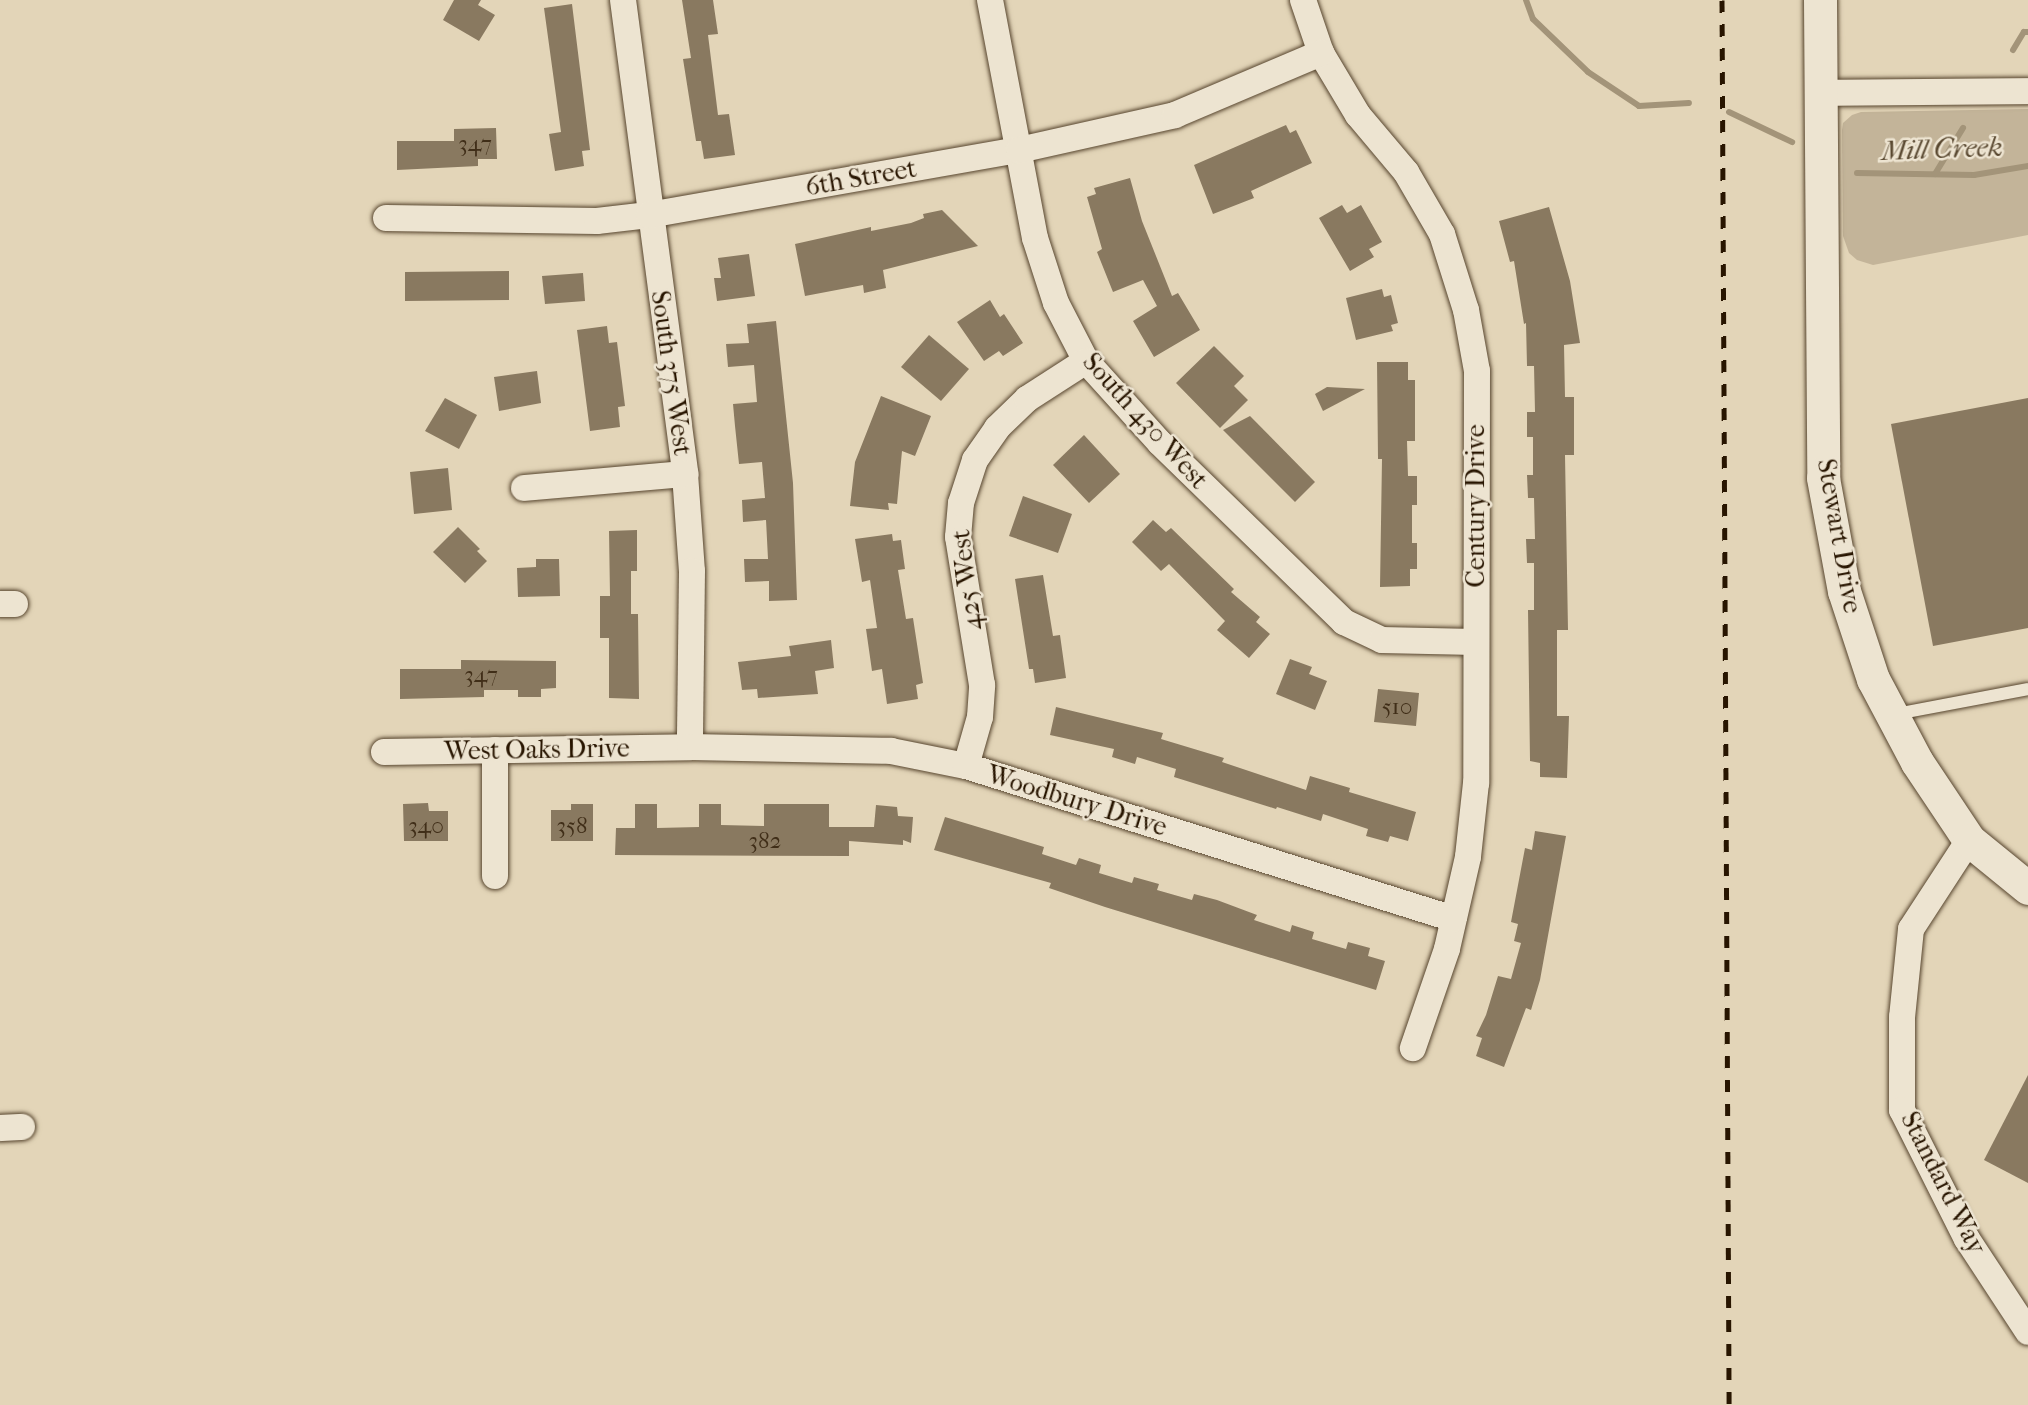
<!DOCTYPE html>
<html>
<head>
<meta charset="utf-8">
<style>
	body { margin:0 }
	#map { position:relative; width:2028px; height:1405px; overflow:hidden; background:#e3d5b8; font-family:"IM FELL French Canon",serif }
	div>[style] { position:absolute }
	.green>* { inset:0; background:#c3b499 }
	.stream>* { height:6px; margin:-3px; padding:0 3px; transform-origin:3px; border-radius:3px; background:#a39479 }
	.building>* { inset:0; background:#897960 }
	.roads { filter:drop-shadow(0 0 2px #57452e) drop-shadow(0 0 2px #57452e) }
	.service>* { height:12px; margin:-6px; padding:0 6px; transform-origin:6px; border-radius:6px; background:#ede4d1 }
	.minor>* { height:26px; margin:-13px; padding:0 13px; transform-origin:13px; border-radius:13px; background:#ede4d1 }
	.tertiary>* { height:33px; margin:-16.5px; padding:0 16.5px; transform-origin:16.5px; border-radius:16.5px; background:#ede4d1 }
	.rail>* { height:5px; margin-top:-2.5px; transform-origin:0; background:repeating-linear-gradient(90deg,#281500 0 12px,transparent 0 24px) }
	span { translate:-50% -50%; white-space:nowrap; text-align:center; line-height:1.15; -webkit-text-stroke:5px #ede4d1; paint-order:stroke }
	.number-label { font-size:23px; color:#402e18 }
	.number-label span { -webkit-text-stroke-width:0 }
	.street-label { font-size:26px; color:#281500 }
	.water-label { font-size:28px; color:#594830; font-style:italic }
</style>
</head>
<body>
<div id="map">
	<div class="green">
		<i style="clip-path:polygon(2028px 109px,2028px 235px,1873px 265px,1857px 260px,1849px 253px,1843px 236px,1842px 130px,1843px 123px,1852px 115px,1861px 112px)"></i>
	</div>
	<div class="stream">
		<i style="left:1526px;top:0;width:20px;rotate:70deg"></i>
		<i style="left:1533px;top:19px;width:76px;rotate:43.9deg"></i>
		<i style="left:1588px;top:72px;width:61px;rotate:33.7deg"></i>
		<i style="left:1639px;top:106px;width:50px;rotate:-3.4deg"></i>
		<i style="left:2013px;top:50px;width:21px;rotate:-59deg"></i>
		<i style="left:2024px;top:32px;width:4px"></i>
		<i style="left:1729px;top:112px;width:70px;rotate:25.5deg"></i>
		<i style="left:1857px;top:173px;width:117px;rotate:1deg"></i>
		<i style="left:1974px;top:175px;width:55px;rotate:-9.5deg"></i>
		<i style="left:1935px;top:174px;width:54px;rotate:-58.7deg"></i>
	</div>
	<div class="building">
		<i style="clip-path:polygon(454px 0,481px 0,478px 5px,495px 15px,479px 41px,443px 20px)"></i>
		<i style="clip-path:polygon(682px 0,713px 0,718px 34px,708px 35px,718px 115px,729px 114px,735px 155px,704px 159px,701px 141px,696px 141px,683px 59px,691px 58px)"></i>
		<i style="clip-path:polygon(572px 4px,590px 150px,582px 151px,584px 166px,555px 171px,549px 134px,561px 132px,544px 8px)"></i>
		<i style="clip-path:polygon(1286px 125px,1290px 133px,1296px 130px,1312px 163px,1251px 191px,1254px 198px,1213px 214px,1194px 165px)"></i>
		<i style="clip-path:polygon(496px 128px,497px 159px,478px 159px,478px 166px,397px 170px,397px 141px,454px 141px,454px 129px)"></i>
		<i style="clip-path:polygon(1130px 178px,1142px 221px,1172px 296px,1178px 293px,1200px 330px,1154px 357px,1133px 321px,1157px 306px,1143px 280px,1113px 292px,1097px 252px,1102px 249px,1087px 197px,1096px 194px,1094px 188px)"></i>
		<i style="clip-path:polygon(1342px 205px,1347px 213px,1361px 205px,1382px 242px,1369px 249px,1374px 257px,1350px 271px,1319px 218px)"></i>
		<i style="clip-path:polygon(1549px 207px,1570px 281px,1580px 343px,1564px 345px,1565px 397px,1574px 397px,1574px 455px,1565px 455px,1568px 630px,1557px 630px,1557px 716px,1569px 716px,1567px 778px,1540px 777px,1540px 763px,1530px 761px,1528px 610px,1534px 610px,1534px 563px,1527px 563px,1526px 539px,1535px 539px,1534px 498px,1528px 498px,1527px 475px,1533px 475px,1533px 437px,1527px 437px,1527px 412px,1535px 412px,1534px 366px,1527px 366px,1526px 323px,1524px 324px,1514px 261px,1510px 262px,1499px 221px)"></i>
		<i style="clip-path:polygon(942px 210px,978px 246px,883px 270px,886px 288px,864px 293px,863px 285px,805px 296px,795px 244px,871px 227px,871px 231px,911px 223px,924px 218px,923px 214px)"></i>
		<i style="clip-path:polygon(749px 254px,755px 296px,717px 301px,714px 278px,721px 278px,718px 258px)"></i>
		<i style="clip-path:polygon(509px 271px,509px 300px,405px 301px,405px 272px)"></i>
		<i style="clip-path:polygon(583px 273px,585px 301px,545px 304px,542px 276px)"></i>
		<i style="clip-path:polygon(1382px 289px,1384px 297px,1391px 295px,1398px 323px,1391px 325px,1393px 331px,1356px 340px,1346px 298px)"></i>
		<i style="clip-path:polygon(990px 300px,1000px 317px,1004px 314px,1023px 343px,1003px 356px,999px 351px,984px 361px,957px 322px)"></i>
		<i style="clip-path:polygon(776px 321px,793px 483px,797px 600px,769px 601px,769px 581px,745px 582px,744px 559px,768px 559px,766px 520px,743px 522px,742px 500px,765px 498px,762px 462px,739px 464px,735px 426px,733px 404px,757px 402px,754px 365px,728px 367px,726px 344px,749px 343px,747px 324px)"></i>
		<i style="clip-path:polygon(607px 326px,609px 343px,617px 342px,625px 406px,618px 407px,620px 427px,590px 431px,577px 330px)"></i>
		<i style="clip-path:polygon(929px 335px,969px 369px,941px 401px,901px 367px)"></i>
		<i style="clip-path:polygon(1214px 346px,1244px 376px,1234px 386px,1248px 400px,1220px 428px,1176px 383px)"></i>
		<i style="clip-path:polygon(1377px 362px,1408px 362px,1408px 380px,1415px 380px,1415px 441px,1407px 441px,1408px 476px,1417px 476px,1417px 505px,1412px 505px,1412px 543px,1417px 543px,1417px 569px,1410px 569px,1410px 586px,1380px 587px,1382px 459px,1378px 459px)"></i>
		<i style="clip-path:polygon(537px 371px,541px 403px,499px 411px,494px 377px)"></i>
		<i style="clip-path:polygon(1327px 387px,1365px 389px,1323px 411px,1315px 394px)"></i>
		<i style="clip-path:polygon(881px 396px,931px 416px,915px 456px,902px 451px,897px 504px,888px 503px,889px 510px,850px 506px,855px 462px)"></i>
		<i style="clip-path:polygon(445px 398px,477px 415px,459px 449px,425px 431px)"></i>
		<i style="clip-path:polygon(2028px 398px,2028px 628px,1933px 646px,1891px 424px)"></i>
		<i style="clip-path:polygon(1250px 416px,1315px 482px,1295px 502px,1223px 430px)"></i>
		<i style="clip-path:polygon(1084px 435px,1120px 474px,1089px 503px,1053px 465px)"></i>
		<i style="clip-path:polygon(448px 468px,452px 510px,414px 514px,410px 472px)"></i>
		<i style="clip-path:polygon(1023px 496px,1072px 514px,1058px 553px,1009px 536px)"></i>
		<i style="clip-path:polygon(1153px 520px,1166px 532px,1171px 528px,1234px 589px,1231px 592px,1260px 617px,1256px 622px,1270px 634px,1249px 658px,1217px 630px,1225px 621px,1169px 564px,1161px 571px,1132px 542px)"></i>
		<i style="clip-path:polygon(458px 527px,480px 549px,477px 551px,487px 561px,465px 583px,433px 552px)"></i>
		<i style="clip-path:polygon(637px 530px,637px 571px,631px 571px,631px 614px,638px 614px,639px 699px,609px 698px,609px 638px,600px 638px,600px 596px,610px 596px,609px 531px)"></i>
		<i style="clip-path:polygon(892px 534px,893px 541px,901px 540px,905px 569px,898px 570px,906px 619px,913px 618px,923px 683px,916px 685px,918px 699px,887px 704px,882px 669px,872px 671px,866px 629px,877px 628px,870px 580px,862px 582px,855px 539px)"></i>
		<i style="clip-path:polygon(536px 559px,559px 559px,560px 596px,518px 597px,517px 568px,536px 567px)"></i>
		<i style="clip-path:polygon(1043px 575px,1053px 636px,1060px 635px,1066px 678px,1035px 683px,1033px 669px,1029px 669px,1015px 579px)"></i>
		<i style="clip-path:polygon(831px 640px,834px 668px,815px 671px,818px 694px,758px 698px,757px 689px,742px 690px,738px 662px,791px 656px,789px 646px)"></i>
		<i style="clip-path:polygon(1290px 659px,1312px 667px,1309px 674px,1327px 681px,1315px 710px,1276px 694px)"></i>
		<i style="clip-path:polygon(461px 660px,556px 661px,556px 688px,541px 689px,541px 697px,518px 697px,518px 690px,484px 690px,484px 697px,400px 699px,400px 669px,461px 669px)"></i>
		<i style="clip-path:polygon(1378px 689px,1419px 693px,1416px 726px,1374px 722px)"></i>
		<i style="clip-path:polygon(1056px 707px,1163px 733px,1161px 739px,1224px 758px,1222px 762px,1306px 790px,1310px 776px,1350px 788px,1349px 792px,1416px 812px,1408px 841px,1390px 836px,1388px 842px,1366px 836px,1368px 829px,1323px 814px,1321px 821px,1277px 807px,1276px 809px,1174px 777px,1176px 769px,1137px 757px,1135px 764px,1112px 757px,1114px 749px,1050px 735px)"></i>
		<i style="clip-path:polygon(428px 803px,429px 811px,448px 811px,448px 841px,404px 841px,403px 804px)"></i>
		<i style="clip-path:polygon(571px 804px,593px 804px,593px 841px,551px 841px,551px 810px,571px 810px)"></i>
		<i style="clip-path:polygon(635px 804px,657px 804px,657px 828px,699px 827px,699px 804px,721px 804px,721px 825px,764px 826px,764px 804px,829px 804px,829px 827px,874px 827px,876px 805px,897px 807px,898px 816px,913px 817px,911px 843px,903px 840px,903px 845px,849px 841px,849px 856px,615px 855px,616px 828px,635px 828px)"></i>
		<i style="clip-path:polygon(945px 817px,1044px 847px,1042px 854px,1076px 865px,1079px 858px,1101px 865px,1099px 873px,1132px 883px,1134px 877px,1159px 884px,1157px 890px,1192px 900px,1194px 894px,1217px 900px,1257px 915px,1254px 920px,1290px 932px,1292px 925px,1314px 932px,1312px 939px,1346px 949px,1348px 942px,1370px 948px,1368px 956px,1385px 961px,1376px 990px,1105px 907px,1049px 888px,1051px 883px,934px 850px)"></i>
		<i style="clip-path:polygon(1535px 831px,1566px 836px,1540px 980px,1531px 1010px,1526px 1008px,1504px 1067px,1476px 1056px,1482px 1038px,1476px 1036px,1486px 1015px,1498px 976px,1511px 979px,1521px 943px,1514px 941px,1518px 924px,1511px 922px,1525px 848px,1532px 850px)"></i>
		<i style="clip-path:polygon(2028px 1075px,2028px 1183px,1984px 1160px)"></i>
	</div>
	<div class="roads">
		<div class="service">
			<i style="left:1896px;top:714px;width:134px;rotate:-10.7deg"></i>
		</div>
		<div class="minor">
			<i style="left:623px;top:0;width:478px;rotate:82.5deg"></i>
			<i style="left:685px;top:474px;width:97px;rotate:85.9deg"></i>
			<i style="left:692px;top:571px;width:176px;rotate:90.7deg"></i>
			<i style="left:990px;top:0;width:242px;rotate:79.3deg"></i>
			<i style="left:1035px;top:238px;width:68px;rotate:72.1deg"></i>
			<i style="left:1056px;top:303px;width:65px;rotate:62.7deg"></i>
			<i style="left:1086px;top:361px;width:110px;rotate:47.9deg"></i>
			<i style="left:1160px;top:443px;width:257px;rotate:44.2deg"></i>
			<i style="left:1344px;top:622px;width:42px;rotate:25.3deg"></i>
			<i style="left:1382px;top:640px;width:93px;rotate:1.2deg"></i>
			<i style="left:1303px;top:0;width:56px;rotate:71.2deg"></i>
			<i style="left:1321px;top:53px;width:72px;rotate:59.2deg"></i>
			<i style="left:1358px;top:115px;width:75px;rotate:49.9deg"></i>
			<i style="left:1406px;top:172px;width:72px;rotate:59.9deg"></i>
			<i style="left:1442px;top:234px;width:80px;rotate:72.5deg"></i>
			<i style="left:1466px;top:310px;width:62px;rotate:79.8deg"></i>
			<i style="left:1477px;top:371px;width:412px;rotate:90.1deg"></i>
			<i style="left:1476px;top:783px;width:74px;rotate:96.2deg"></i>
			<i style="left:1468px;top:857px;width:94px;rotate:102.9deg"></i>
			<i style="left:1447px;top:949px;width:105px;rotate:109deg"></i>
			<i style="left:1819px;top:93px;width:209px;rotate:-0.5deg"></i>
			<i style="left:386px;top:218px;width:211px;rotate:0.8deg"></i>
			<i style="left:597px;top:221px;width:52px;rotate:-6.6deg"></i>
			<i style="left:649px;top:215px;width:376px;rotate:-10deg"></i>
			<i style="left:1019px;top:150px;width:160px;rotate:-12.6deg"></i>
			<i style="left:1175px;top:115px;width:159px;rotate:-23deg"></i>
			<i style="left:524px;top:488px;width:162px;rotate:-5deg"></i>
			<i style="left:0;top:604px;width:15px"></i>
			<i style="left:384px;top:752px;width:306px;rotate:-0.9deg"></i>
			<i style="left:690px;top:747px;width:201px;rotate:1.1deg"></i>
			<i style="left:891px;top:751px;width:76px;rotate:11.3deg"></i>
			<i style="left:966px;top:766px;width:511px;rotate:17.41deg"></i>
			<i style="left:966px;top:766px;width:51px;rotate:-74.1deg"></i>
			<i style="left:980px;top:717px;width:32px;rotate:-86deg"></i>
			<i style="left:982px;top:685px;width:150px;rotate:-99.2deg"></i>
			<i style="left:958px;top:537px;width:34px;rotate:-85deg"></i>
			<i style="left:961px;top:503px;width:45px;rotate:-72deg"></i>
			<i style="left:975px;top:460px;width:39px;rotate:-55deg"></i>
			<i style="left:997px;top:428px;width:42px;rotate:-44deg"></i>
			<i style="left:1027px;top:399px;width:70px;rotate:-32.8deg"></i>
			<i style="left:1969px;top:840px;width:106px;rotate:123.1deg"></i>
			<i style="left:1911px;top:929px;width:88px;rotate:95.8deg"></i>
			<i style="left:1902px;top:1017px;width:93px;rotate:90deg"></i>
			<i style="left:1902px;top:1110px;width:144px;rotate:63.3deg"></i>
			<i style="left:1967px;top:1239px;width:111px;rotate:56.7deg"></i>
			<i style="left:495px;top:876px;width:126px;rotate:-90deg"></i>
			<i style="left:0;top:1128px;width:22px;rotate:-3deg"></i>
		</div>
		<div class="tertiary">
			<i style="left:1820px;top:0;width:478px;rotate:89.6deg"></i>
			<i style="left:1823px;top:478px;width:115px;rotate:79.5deg"></i>
			<i style="left:1844px;top:591px;width:93px;rotate:71.8deg"></i>
			<i style="left:1873px;top:679px;width:94px;rotate:62.1deg"></i>
			<i style="left:1917px;top:762px;width:94px;rotate:56.3deg"></i>
			<i style="left:1969px;top:840px;width:76px;rotate:39.1deg"></i>
		</div>
	</div>
	<div class="rail">
		<i style="left:1722px;top:0;width:1405px;rotate:89.71deg"></i>
	</div>
	<div class="number-label">
		<span style="left:475px;top:144px">347</span>
		<span style="left:481px;top:675px">347</span>
		<span style="left:1397px;top:707px">510</span>
		<span style="left:426px;top:826px">340</span>
		<span style="left:572px;top:826px">358</span>
		<span style="left:765px;top:841px">382</span>
	</div>
	<div class="street-label">
		<span style="left:861px;top:178px;rotate:-10deg">6th Street</span>
		<span style="left:671px;top:373px;rotate:82deg">South 375 West</span>
		<span style="left:1145px;top:421px;rotate:48deg">South 430 West</span>
		<span style="left:1476px;top:506px;rotate:-90deg">Century Drive</span>
		<span style="left:1839px;top:536px;rotate:80deg">Stewart Drive</span>
		<span style="left:967px;top:580px;rotate:-97deg">425 West</span>
		<span style="left:537px;top:750px;rotate:-1deg">West Oaks Drive</span>
		<span style="left:1077px;top:801px;rotate:17deg">Woodbury Drive</span>
		<span style="left:1943px;top:1183px;rotate:63deg">Standard Way</span>
	</div>
	<div class="water-label">
		<span style="left:1942px;top:149px;rotate:-2deg">Mill Creek</span>
	</div>
</div>
</body>
</html>
